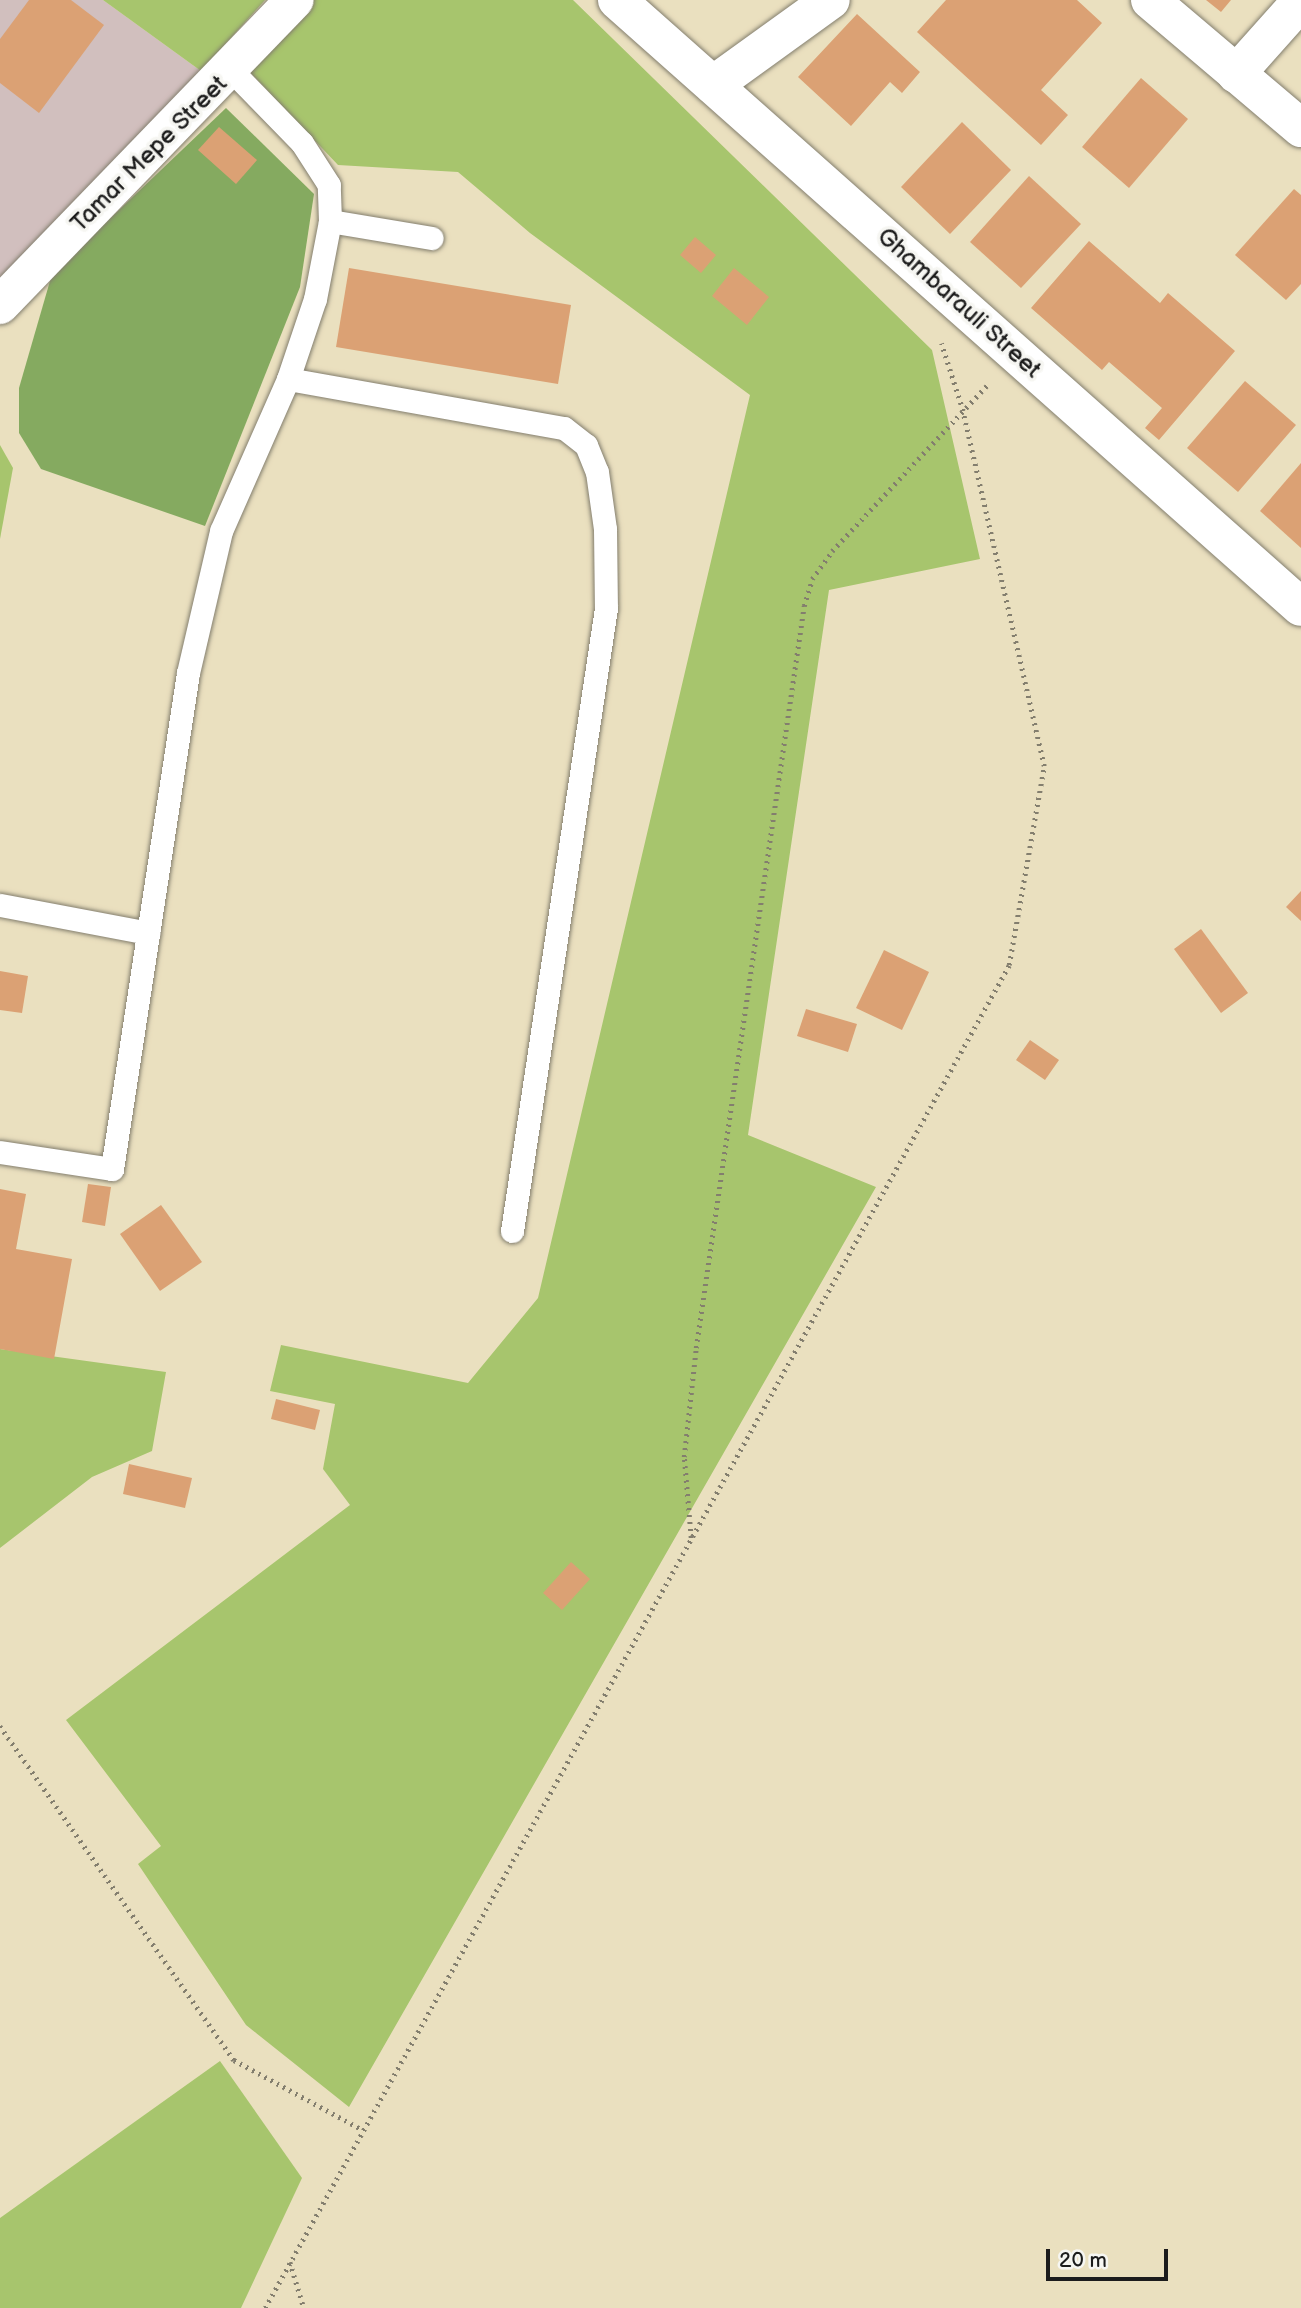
<!DOCTYPE html>
<html>
<head>
<meta charset="utf-8">
<style>
	body { margin:0 }
	#map { position:relative; width:1301px; height:2308px; overflow:hidden; background:#eae0bf; font-family:"Balsamiq Sans",sans-serif }
	div>[style] { position:absolute }
	.industrial>* { inset:0; background:#d1bfbe }
	.green>* { inset:0; background:#a7c56d }
	.forest>* { inset:0; background:#85aa60 }
	.building>* { inset:0; background:#dba174 }
	.path>* { height:4.5px; margin-top:-2.25px; transform-origin:0; background:repeating-linear-gradient(90deg,#837e6e 0 2px,transparent 0 7px) }
	.roads { filter:drop-shadow(0 0 2px #837e6e) drop-shadow(0 0 2px #837e6e) }
	.lane>* { height:23px; margin:-11.5px; padding:0 11.5px; transform-origin:11.5px; border-radius:11.5px; background:#fff }
	.street>* { height:38px; margin:-19px; padding:0 19px; transform-origin:19px; border-radius:19px; background:#fff }
	span { translate:-50% -50%; white-space:nowrap; text-align:center; line-height:1.15; -webkit-text-stroke:7px #f6f6f2; paint-order:stroke }
	.street-label { font-size:24px; color:#1c1c1c }
	.scale { position:absolute; left:1046px; top:2249px; width:122px; height:32px; box-sizing:border-box; border:4px solid #1c1c1c; border-top:0; padding-left:9px; font-size:21px; line-height:24px; white-space:nowrap; color:#1c1c1c; -webkit-text-stroke:5px #f6f6f2; paint-order:stroke }
</style>
</head>
<body>
<div id="map">
	<div class="industrial">
		<i style="clip-path:polygon(0 0,103px 0,201px 71px,0 281px)"></i>
	</div>
	<div class="green">
		<i style="clip-path:polygon(103px 0,265px 0,201px 71px)"></i>
		<i style="clip-path:polygon(313px 0,573px 0,932px 350px,980px 559px,829px 590px,748px 1135px,876px 1187px,349px 2107px,246px 2025px,138px 1864px,161px 1846px,66px 1720px,350px 1505px,323px 1469px,335px 1404px,270px 1391px,281px 1345px,468px 1383px,538px 1298px,750px 395px,530px 233px,458px 172px,338px 165px,248px 70px)"></i>
		<i style="clip-path:polygon(0 445px,13px 468px,0 539px)"></i>
		<i style="clip-path:polygon(0 1349px,166px 1372px,152px 1451px,92px 1477px,0 1548px)"></i>
		<i style="clip-path:polygon(220px 2061px,302px 2178px,241px 2308px,0 2308px,0 2218px)"></i>
	</div>
	<div class="forest">
		<i style="clip-path:polygon(226px 108px,314px 194px,300px 287px,205px 526px,41px 469px,19px 433px,19px 388px,52px 274px)"></i>
	</div>
	<div class="building">
		<i style="clip-path:polygon(29px 0,71px 0,104px 25px,39px 113px,0 83px,0 39px)"></i>
		<i style="clip-path:polygon(946px 0,1077px 0,1102px 23px,1041px 90px,1068px 115px,1041px 145px,917px 32px)"></i>
		<i style="clip-path:polygon(1206px 0,1231px 0,1221px 12px)"></i>
		<i style="clip-path:polygon(857px 14px,920px 72px,902px 93px,890px 82px,851px 126px,798px 77px)"></i>
		<i style="clip-path:polygon(1141px 78px,1188px 119px,1129px 188px,1082px 147px)"></i>
		<i style="clip-path:polygon(962px 122px,1011px 170px,950px 234px,901px 187px)"></i>
		<i style="clip-path:polygon(219px 127px,257px 160px,236px 184px,198px 150px)"></i>
		<i style="clip-path:polygon(1029px 176px,1081px 224px,1021px 288px,970px 242px)"></i>
		<i style="clip-path:polygon(1294px 189px,1301px 195px,1301px 284px,1286px 300px,1235px 255px)"></i>
		<i style="clip-path:polygon(695px 237px,716px 255px,701px 273px,680px 255px)"></i>
		<i style="clip-path:polygon(1089px 241px,1160px 303px,1168px 293px,1235px 351px,1159px 440px,1145px 428px,1162px 408px,1109px 362px,1102px 370px,1031px 308px)"></i>
		<i style="clip-path:polygon(349px 268px,571px 305px,558px 384px,336px 347px)"></i>
		<i style="clip-path:polygon(734px 268px,769px 297px,747px 325px,712px 296px)"></i>
		<i style="clip-path:polygon(1245px 381px,1296px 425px,1238px 492px,1187px 448px)"></i>
		<i style="clip-path:polygon(1301px 463px,1301px 548px,1260px 511px)"></i>
		<i style="clip-path:polygon(1301px 891px,1301px 921px,1286px 907px)"></i>
		<i style="clip-path:polygon(1201px 929px,1248px 993px,1221px 1013px,1174px 949px)"></i>
		<i style="clip-path:polygon(884px 950px,929px 972px,902px 1030px,856px 1008px)"></i>
		<i style="clip-path:polygon(0 971px,28px 976px,22px 1013px,0 1010px)"></i>
		<i style="clip-path:polygon(806px 1009px,857px 1024px,848px 1052px,797px 1036px)"></i>
		<i style="clip-path:polygon(1030px 1040px,1059px 1060px,1045px 1080px,1016px 1060px)"></i>
		<i style="clip-path:polygon(88px 1184px,111px 1187px,105px 1226px,82px 1222px)"></i>
		<i style="clip-path:polygon(0 1189px,26px 1194px,16px 1249px,72px 1259px,54px 1359px,0 1349px)"></i>
		<i style="clip-path:polygon(161px 1205px,202px 1262px,160px 1291px,120px 1234px)"></i>
		<i style="clip-path:polygon(276px 1399px,320px 1410px,315px 1430px,271px 1419px)"></i>
		<i style="clip-path:polygon(129px 1464px,192px 1478px,185px 1508px,123px 1494px)"></i>
		<i style="clip-path:polygon(571px 1562px,590px 1579px,562px 1610px,543px 1593px)"></i>
	</div>
	<div class="path">
		<i style="left:691px;top:1538px;width:81px;rotate:-94.9deg"></i>
		<i style="left:684px;top:1457px;width:110px;rotate:-83.7deg"></i>
		<i style="left:696px;top:1348px;width:750px;rotate:-81.72deg"></i>
		<i style="left:804px;top:606px;width:28px;rotate:-73deg"></i>
		<i style="left:812px;top:579px;width:34px;rotate:-54deg"></i>
		<i style="left:832px;top:551px;width:230px;rotate:-46.9deg"></i>
		<i style="left:0;top:1726px;width:408px;rotate:55deg"></i>
		<i style="left:234px;top:2060px;width:147px;rotate:28.5deg"></i>
		<i style="left:290px;top:2262px;width:48px;rotate:73.1deg"></i>
		<i style="left:265px;top:2308px;width:1535px;rotate:-61.01deg"></i>
		<i style="left:1009px;top:965px;width:202px;rotate:-80deg"></i>
		<i style="left:1044px;top:766px;width:364px;rotate:-102.9deg"></i>
		<i style="left:963px;top:411px;width:71px;rotate:-107.9deg"></i>
	</div>
	<div class="roads">
		<div class="lane">
			<i style="left:330px;top:221px;width:103px;rotate:9.5deg"></i>
			<i style="left:288px;top:379px;width:280px;rotate:10.1deg"></i>
			<i style="left:564px;top:428px;width:28px;rotate:38deg"></i>
			<i style="left:586px;top:445px;width:29px;rotate:68deg"></i>
			<i style="left:597px;top:472px;width:58px;rotate:82deg"></i>
			<i style="left:605px;top:529px;width:79px;rotate:89.3deg"></i>
			<i style="left:606px;top:608px;width:630px;rotate:98.58deg"></i>
			<i style="left:0;top:905px;width:151px;rotate:10.7deg"></i>
			<i style="left:0;top:1152px;width:113px;rotate:8.6deg"></i>
			<i style="left:112px;top:1169px;width:502px;rotate:-81.29deg"></i>
			<i style="left:188px;top:673px;width:146px;rotate:-76.9deg"></i>
			<i style="left:221px;top:531px;width:166px;rotate:-66.2deg"></i>
			<i style="left:288px;top:379px;width:84px;rotate:-71.4deg"></i>
			<i style="left:315px;top:299px;width:79px;rotate:-79.1deg"></i>
			<i style="left:330px;top:221px;width:36px;rotate:-92deg"></i>
			<i style="left:329px;top:185px;width:50px;rotate:-122.7deg"></i>
			<i style="left:302px;top:143px;width:102px;rotate:-134.2deg"></i>
		</div>
		<div class="street">
			<i style="left:617px;top:0;width:914px;rotate:41.59deg"></i>
			<i style="left:1150px;top:0;width:198px;rotate:40.3deg"></i>
			<i style="left:1236px;top:74px;width:98px;rotate:-48.3deg"></i>
			<i style="left:713px;top:85px;width:145px;rotate:-35.8deg"></i>
			<i style="left:0;top:305px;width:424px;rotate:-46deg"></i>
		</div>
	</div>
	<div class="street-label">
		<span style="left:149px;top:154px;rotate:-45deg">Tamar Mepe Street</span>
		<span style="left:959px;top:303px;rotate:42deg">Ghambarauli Street</span>
	</div>
	<div class="scale">20 m</div>
</div>
</body>
</html>
